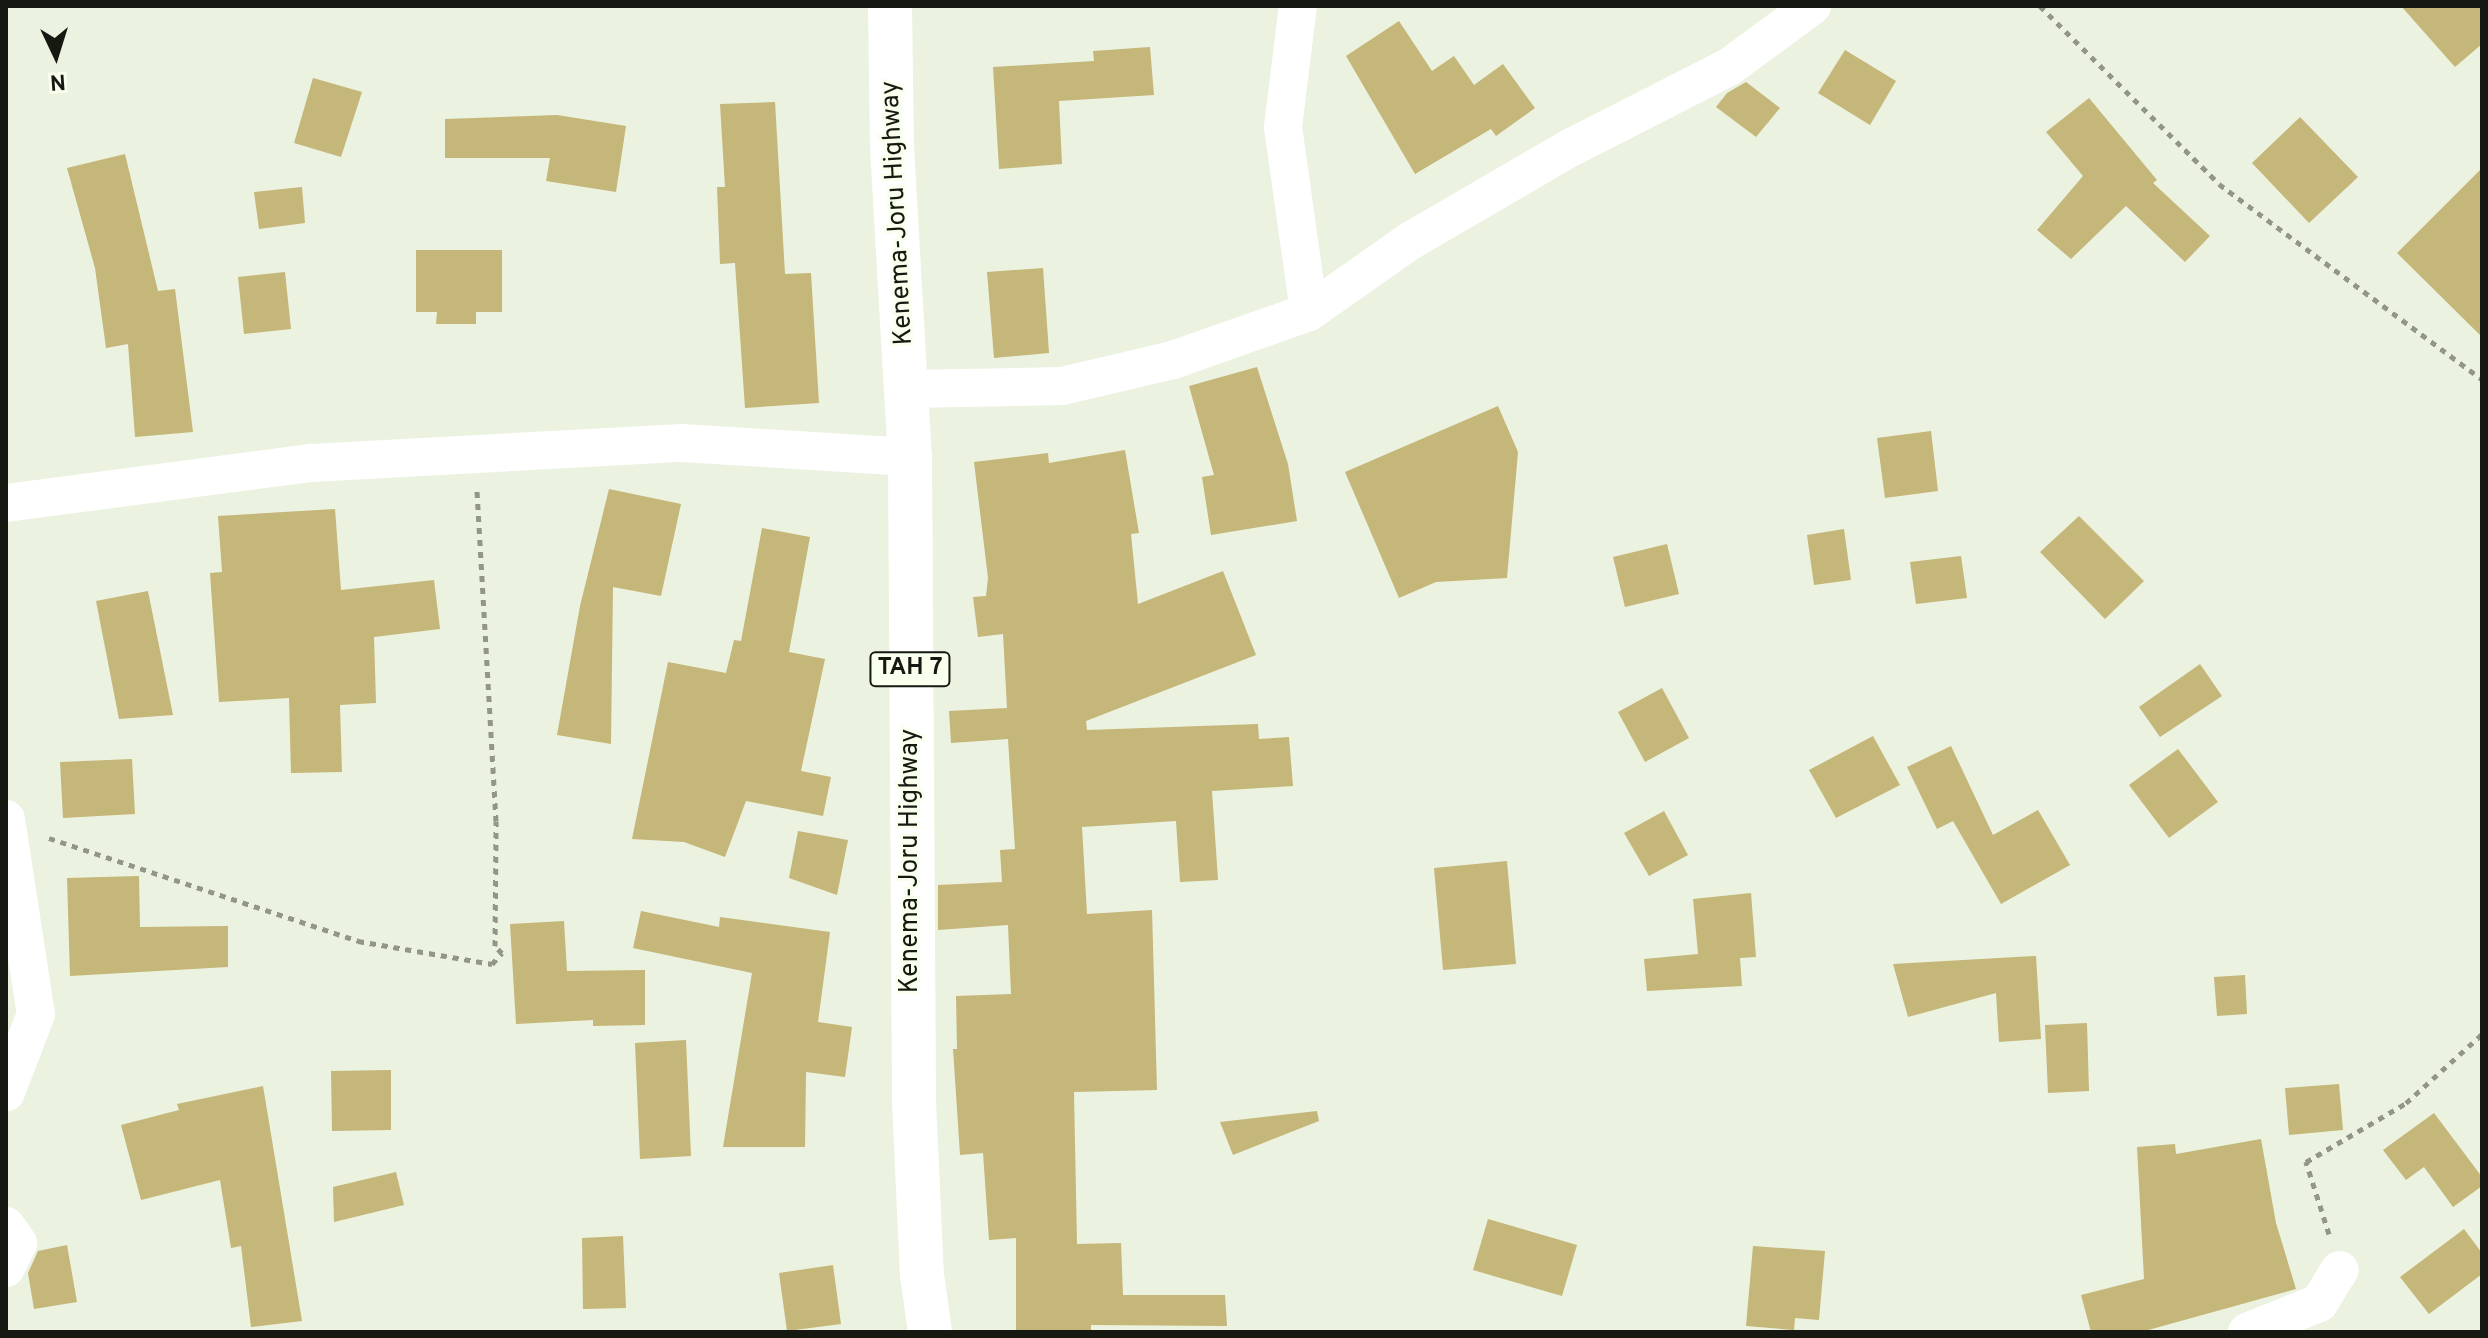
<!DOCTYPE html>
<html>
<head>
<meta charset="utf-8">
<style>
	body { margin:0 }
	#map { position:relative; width:2488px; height:1338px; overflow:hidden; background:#ebf2df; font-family:Overpass,sans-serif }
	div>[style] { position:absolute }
	.building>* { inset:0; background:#c5b679 }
	.path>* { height:5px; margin-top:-2.5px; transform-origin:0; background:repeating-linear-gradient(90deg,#919688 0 6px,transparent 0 12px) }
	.street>* { height:38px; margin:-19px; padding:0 19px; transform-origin:19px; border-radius:19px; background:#fff }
	.highway>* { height:44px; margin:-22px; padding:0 22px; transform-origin:22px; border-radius:22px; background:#fff }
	span { translate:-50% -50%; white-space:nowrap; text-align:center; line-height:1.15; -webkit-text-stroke:6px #f8ffed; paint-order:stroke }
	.shield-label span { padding:2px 6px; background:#f8ffed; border:2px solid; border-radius:6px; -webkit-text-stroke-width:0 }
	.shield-label { font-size:24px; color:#161812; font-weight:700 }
	.street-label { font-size:26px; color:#161812 }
	.frame { position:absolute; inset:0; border:8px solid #161812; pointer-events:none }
	.north { position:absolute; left:16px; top:16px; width:80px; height:80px; -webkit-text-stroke:6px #f8ffed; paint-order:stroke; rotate:176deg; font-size:22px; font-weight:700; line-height:32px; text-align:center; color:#161812 }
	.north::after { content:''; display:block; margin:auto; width:28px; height:36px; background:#161812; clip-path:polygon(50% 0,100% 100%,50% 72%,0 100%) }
</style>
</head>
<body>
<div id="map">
	<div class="building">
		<i style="clip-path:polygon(2401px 6px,2482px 6px,2482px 44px,2455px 67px)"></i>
		<i style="clip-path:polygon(1399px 21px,1432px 71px,1454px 56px,1474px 85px,1503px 64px,1535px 108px,1496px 136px,1491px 129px,1415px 174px,1346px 56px)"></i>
		<i style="clip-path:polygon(1150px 47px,1154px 95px,1059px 101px,1062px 164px,999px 169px,993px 67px,1094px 61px,1093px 51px)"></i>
		<i style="clip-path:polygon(1845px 50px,1896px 81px,1870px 125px,1818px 93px)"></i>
		<i style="clip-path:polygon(313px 78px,362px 92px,341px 157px,294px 143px)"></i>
		<i style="clip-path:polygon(1746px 82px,1780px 108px,1756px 137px,1716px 107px,1727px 93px)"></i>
		<i style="clip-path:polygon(2089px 98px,2157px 180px,2153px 183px,2210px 236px,2185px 262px,2126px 206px,2071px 259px,2037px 230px,2083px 176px,2046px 132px)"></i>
		<i style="clip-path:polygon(775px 102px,785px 274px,811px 273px,819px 403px,745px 408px,735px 263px,720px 264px,717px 187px,725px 187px,720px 104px)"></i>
		<i style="clip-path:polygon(557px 115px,626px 126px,616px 192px,546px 181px,550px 158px,445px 158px,445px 119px)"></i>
		<i style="clip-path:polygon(2300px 117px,2358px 177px,2309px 223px,2252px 163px)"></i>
		<i style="clip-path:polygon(125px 154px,158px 291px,175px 289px,193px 432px,135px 437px,128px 344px,106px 348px,95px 268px,67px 168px)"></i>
		<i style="clip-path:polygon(2482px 168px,2482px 337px,2397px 253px)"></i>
		<i style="clip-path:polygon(302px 187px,305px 223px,259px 229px,254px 192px)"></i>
		<i style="clip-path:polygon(416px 250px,502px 250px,502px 312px,476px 312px,476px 324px,436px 324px,437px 312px,416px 312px)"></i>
		<i style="clip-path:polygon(1043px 268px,1049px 353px,994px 358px,987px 272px)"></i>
		<i style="clip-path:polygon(285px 272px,291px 329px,244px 334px,238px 277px)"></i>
		<i style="clip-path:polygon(1257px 367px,1288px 464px,1297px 521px,1211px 535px,1202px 477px,1214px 475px,1189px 386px)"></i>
		<i style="clip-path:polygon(1498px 406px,1518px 452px,1507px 578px,1436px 582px,1399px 598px,1345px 472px)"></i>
		<i style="clip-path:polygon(1931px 431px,1938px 491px,1885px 498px,1877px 438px)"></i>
		<i style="clip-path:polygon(1125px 450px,1139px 533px,1131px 534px,1138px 604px,1223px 571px,1256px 655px,1086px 721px,1087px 730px,1258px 724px,1259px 739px,1289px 737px,1293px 786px,1212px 791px,1218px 880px,1180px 882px,1176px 821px,1082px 827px,1087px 914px,1152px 910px,1157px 1090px,1074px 1092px,1077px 1244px,1121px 1243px,1123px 1295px,1225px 1295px,1227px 1326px,1091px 1325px,1091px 1332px,1016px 1332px,1016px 1238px,989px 1240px,983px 1153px,960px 1155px,953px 1049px,957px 1049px,956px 996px,1011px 994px,1008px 925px,938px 930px,938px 885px,1002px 882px,1000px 850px,1015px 849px,1008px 739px,951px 743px,949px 711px,1007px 708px,1003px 634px,978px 637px,973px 597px,986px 596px,988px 578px,974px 462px,1048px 453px,1049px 463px)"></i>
		<i style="clip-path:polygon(609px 489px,681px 504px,661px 596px,613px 587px,611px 744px,557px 735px,580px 606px)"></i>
		<i style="clip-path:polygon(335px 509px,341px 590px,434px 580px,440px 629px,374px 637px,376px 703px,340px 705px,342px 772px,291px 773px,289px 698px,219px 702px,210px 573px,222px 572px,218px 516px)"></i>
		<i style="clip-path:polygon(2079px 516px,2144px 581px,2105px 619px,2040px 552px)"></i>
		<i style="clip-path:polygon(762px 528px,810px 537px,789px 652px,825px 659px,801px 771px,831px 777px,823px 816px,746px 801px,725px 857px,684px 842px,632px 839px,668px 662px,726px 673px,734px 640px,741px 641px)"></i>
		<i style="clip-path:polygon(1844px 529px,1851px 580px,1814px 585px,1807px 535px)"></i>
		<i style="clip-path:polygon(1667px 544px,1679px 594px,1625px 607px,1613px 557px)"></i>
		<i style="clip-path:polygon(1961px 556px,1967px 598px,1916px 604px,1910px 562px)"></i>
		<i style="clip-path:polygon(148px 591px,173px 715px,119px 719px,96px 601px)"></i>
		<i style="clip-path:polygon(2200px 664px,2222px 696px,2160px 737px,2139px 707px)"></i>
		<i style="clip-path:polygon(1662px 688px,1689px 738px,1645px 762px,1618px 712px)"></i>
		<i style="clip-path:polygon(1873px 736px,1900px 785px,1836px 818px,1809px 770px)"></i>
		<i style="clip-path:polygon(1951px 746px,1993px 835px,2038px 810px,2070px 865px,2001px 904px,1953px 821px,1937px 829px,1907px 767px)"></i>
		<i style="clip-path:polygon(2178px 749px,2218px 802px,2169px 838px,2129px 785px)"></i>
		<i style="clip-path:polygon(132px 759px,135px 814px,63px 818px,60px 762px)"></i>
		<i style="clip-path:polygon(1664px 811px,1688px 855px,1649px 876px,1624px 833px)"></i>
		<i style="clip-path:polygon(798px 831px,848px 840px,837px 895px,789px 878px)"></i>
		<i style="clip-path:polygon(1507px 861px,1516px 964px,1443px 970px,1434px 868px)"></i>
		<i style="clip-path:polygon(139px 876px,140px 927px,228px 926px,228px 967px,70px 976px,67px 878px)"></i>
		<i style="clip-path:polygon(1751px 893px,1756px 957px,1740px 958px,1742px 986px,1647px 991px,1644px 959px,1698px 954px,1693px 899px)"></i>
		<i style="clip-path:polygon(641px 911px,719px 927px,720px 917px,830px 932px,818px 1022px,852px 1027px,845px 1077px,806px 1072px,805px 1147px,723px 1147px,752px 973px,633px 948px)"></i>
		<i style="clip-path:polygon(564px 921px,567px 971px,645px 970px,645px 1025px,593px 1026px,593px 1020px,516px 1024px,510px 924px)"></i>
		<i style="clip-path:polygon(2036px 956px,2041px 1039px,1999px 1042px,1996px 993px,1908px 1017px,1893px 964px)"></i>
		<i style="clip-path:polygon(2245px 975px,2247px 1014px,2217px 1016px,2214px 977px)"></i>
		<i style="clip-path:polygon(2087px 1023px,2089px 1091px,2048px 1093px,2045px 1025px)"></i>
		<i style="clip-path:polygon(686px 1040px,691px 1156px,640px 1159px,635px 1043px)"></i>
		<i style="clip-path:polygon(391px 1070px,391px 1130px,332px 1131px,331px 1071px)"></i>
		<i style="clip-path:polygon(2339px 1084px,2343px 1130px,2289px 1135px,2285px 1088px)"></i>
		<i style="clip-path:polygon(263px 1086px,302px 1321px,251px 1327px,241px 1246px,231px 1248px,220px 1180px,141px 1200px,121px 1125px,179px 1110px,177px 1104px)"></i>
		<i style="clip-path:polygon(1317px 1111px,1319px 1121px,1233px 1155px,1220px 1122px)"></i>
		<i style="clip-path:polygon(2434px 1113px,2482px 1177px,2482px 1186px,2453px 1207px,2424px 1167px,2406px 1180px,2383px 1150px)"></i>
		<i style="clip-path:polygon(2261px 1139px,2276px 1223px,2296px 1289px,2141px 1332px,2091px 1332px,2081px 1295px,2144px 1279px,2137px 1147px,2175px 1144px,2176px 1154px)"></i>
		<i style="clip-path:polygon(396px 1172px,404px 1205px,334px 1222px,333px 1187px)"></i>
		<i style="clip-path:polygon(1488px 1219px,1577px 1245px,1562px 1296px,1473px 1270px)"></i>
		<i style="clip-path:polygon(2464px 1229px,2482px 1253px,2482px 1274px,2429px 1314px,2400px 1277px)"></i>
		<i style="clip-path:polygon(623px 1236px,626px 1308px,583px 1309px,582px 1238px)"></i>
		<i style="clip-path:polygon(67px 1245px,77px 1302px,34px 1309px,28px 1273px,38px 1251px)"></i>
		<i style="clip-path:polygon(1753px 1246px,1825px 1251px,1819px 1320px,1795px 1318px,1794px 1330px,1746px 1326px)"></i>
		<i style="clip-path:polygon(833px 1265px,841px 1324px,787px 1331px,779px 1273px)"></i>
	</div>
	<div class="path">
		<i style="left:2040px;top:6px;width:252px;rotate:44.8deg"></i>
		<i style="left:2219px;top:184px;width:327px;rotate:36.6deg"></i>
		<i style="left:49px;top:838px;width:326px;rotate:18.4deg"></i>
		<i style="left:358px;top:941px;width:136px;rotate:9.7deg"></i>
		<i style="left:492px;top:964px;width:15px;rotate:-48deg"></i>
		<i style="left:502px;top:953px;width:10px;rotate:-135deg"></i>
		<i style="left:495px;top:946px;width:125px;rotate:-89.5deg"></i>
		<i style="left:496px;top:821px;width:331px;rotate:-93.3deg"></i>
		<i style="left:2329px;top:1234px;width:76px;rotate:-107.7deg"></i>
		<i style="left:2306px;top:1162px;width:116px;rotate:-30.5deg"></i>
		<i style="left:2406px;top:1103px;width:103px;rotate:-42.2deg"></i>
	</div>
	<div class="street">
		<i style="left:1298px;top:6px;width:122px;rotate:97.1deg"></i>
		<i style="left:1283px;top:127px;width:187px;rotate:82deg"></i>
		<i style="left:908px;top:389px;width:154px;rotate:-1.1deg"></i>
		<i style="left:1062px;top:386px;width:114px;rotate:-13.2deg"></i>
		<i style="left:1173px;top:360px;width:144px;rotate:-19.4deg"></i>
		<i style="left:1309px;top:312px;width:123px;rotate:-35.1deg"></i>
		<i style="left:1410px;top:241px;width:185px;rotate:-30.2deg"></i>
		<i style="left:1570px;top:148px;width:178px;rotate:-27deg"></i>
		<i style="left:1729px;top:67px;width:103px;rotate:-36.3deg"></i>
		<i style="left:6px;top:503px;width:308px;rotate:-7.5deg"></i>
		<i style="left:311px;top:463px;width:372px;rotate:-3.1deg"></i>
		<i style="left:682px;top:443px;width:228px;rotate:3.5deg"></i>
		<i style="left:6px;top:819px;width:197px;rotate:81.3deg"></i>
		<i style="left:36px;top:1014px;width:84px;rotate:111deg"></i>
		<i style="left:6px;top:1226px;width:21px;rotate:55deg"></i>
		<i style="left:18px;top:1243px;width:28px;rotate:116deg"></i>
		<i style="left:2247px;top:1332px;width:78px;rotate:-21.9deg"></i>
		<i style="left:2319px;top:1303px;width:39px;rotate:-58deg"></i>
	</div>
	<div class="highway">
		<i style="left:890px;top:6px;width:142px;rotate:89.2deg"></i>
		<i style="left:892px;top:148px;width:310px;rotate:86.7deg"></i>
		<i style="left:910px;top:457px;width:644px;rotate:89.64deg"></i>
		<i style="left:914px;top:1101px;width:174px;rotate:87.4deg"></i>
		<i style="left:922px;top:1275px;width:58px;rotate:82deg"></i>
	</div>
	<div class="shield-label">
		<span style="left:910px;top:669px">TAH 7</span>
	</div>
	<div class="street-label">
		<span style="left:898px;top:213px;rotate:-93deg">Kenema-Joru Highway</span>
		<span style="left:911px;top:861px;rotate:-90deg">Kenema-Joru Highway</span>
	</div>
	<div class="frame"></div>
	<div class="north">N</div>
</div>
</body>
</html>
